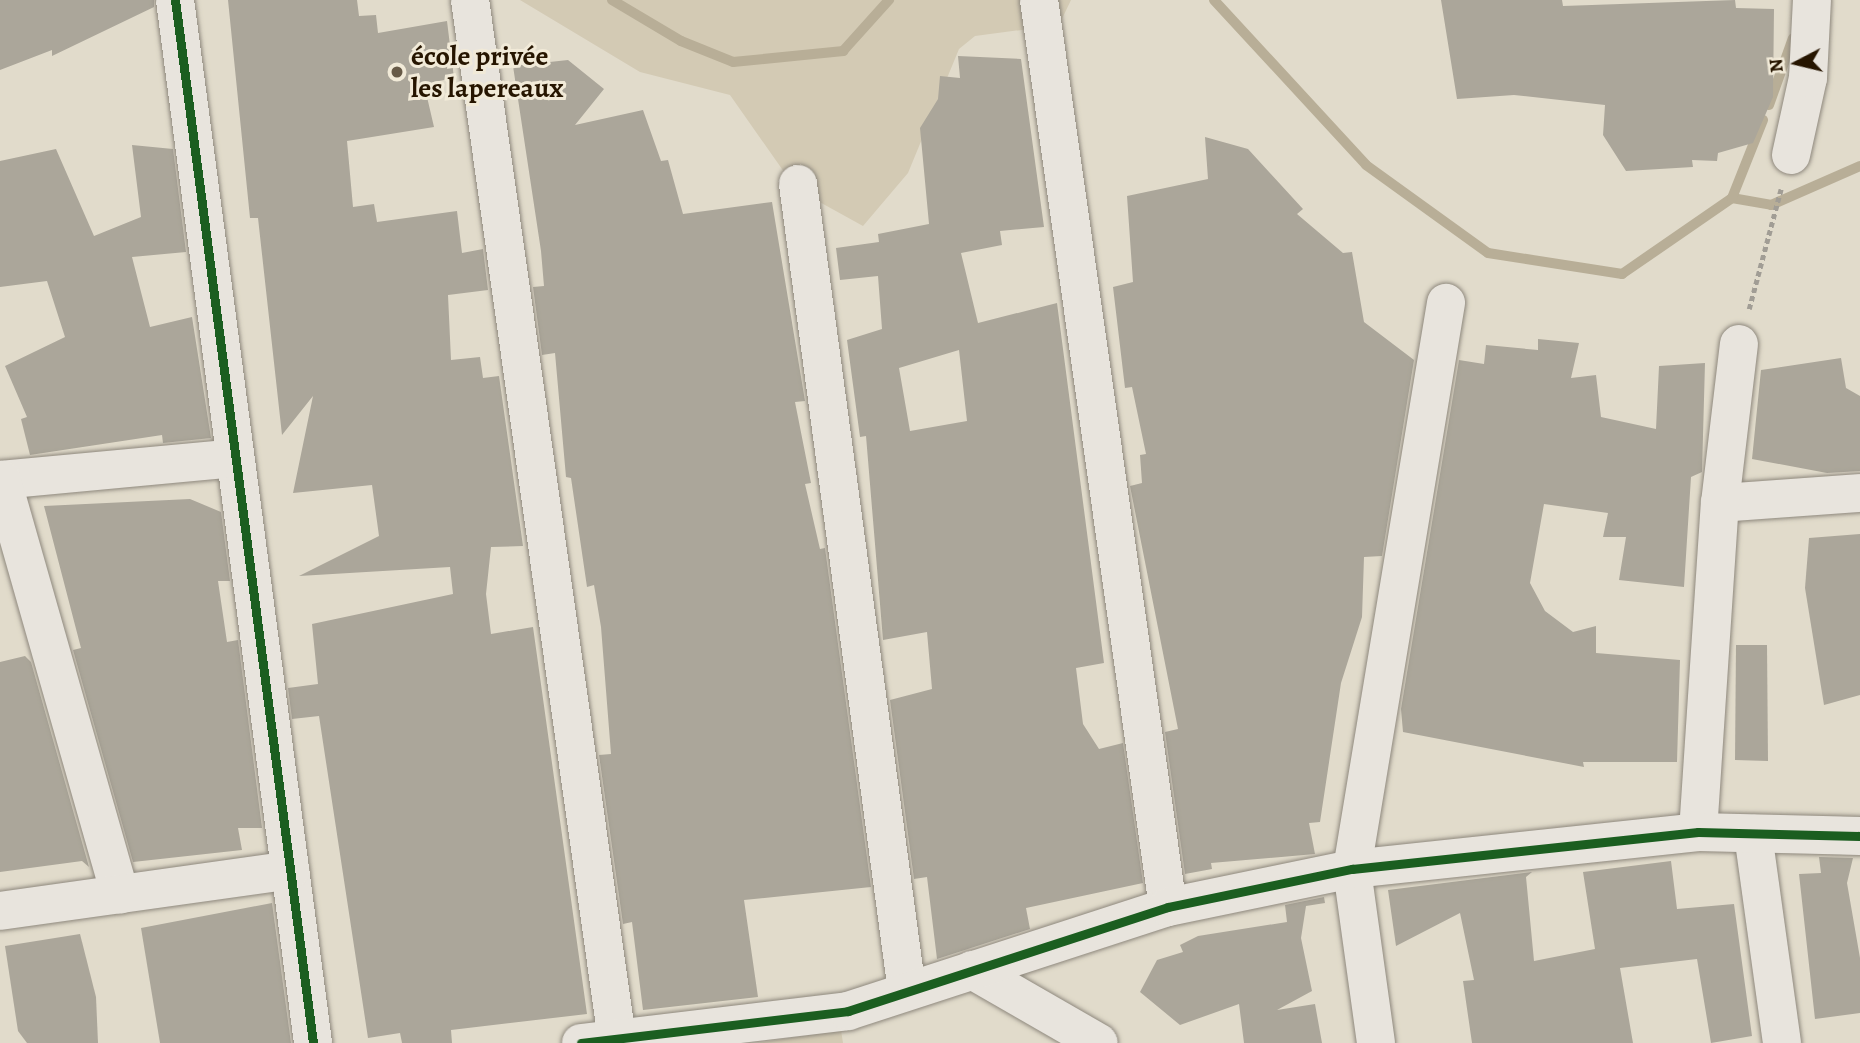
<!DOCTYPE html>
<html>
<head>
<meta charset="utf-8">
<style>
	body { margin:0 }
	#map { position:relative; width:1860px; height:1043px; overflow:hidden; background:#e1dbcb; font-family:Alegreya,serif }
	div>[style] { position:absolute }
	.green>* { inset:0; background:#d3cab4 }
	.stream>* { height:10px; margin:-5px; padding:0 5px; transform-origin:5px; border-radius:5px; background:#b8ae97 }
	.building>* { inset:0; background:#aba69a }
	.path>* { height:4.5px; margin-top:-2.25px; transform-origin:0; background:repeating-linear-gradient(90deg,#a19d95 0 5px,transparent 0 8.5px) }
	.roads { filter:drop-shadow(0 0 2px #8e887d) drop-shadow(0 0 2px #8e887d) }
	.street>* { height:38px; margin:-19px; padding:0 19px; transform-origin:19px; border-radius:19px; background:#e8e4dd }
	.cycleway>* { height:9px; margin:-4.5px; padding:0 4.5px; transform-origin:4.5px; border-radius:4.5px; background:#1b5e20 }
	.dots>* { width:19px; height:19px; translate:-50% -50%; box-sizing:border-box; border:4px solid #f1ead8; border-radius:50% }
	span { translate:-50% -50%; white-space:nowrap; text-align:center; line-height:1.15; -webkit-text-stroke:6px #f1ead8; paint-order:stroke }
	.poi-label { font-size:28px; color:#261500; font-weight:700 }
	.left { translate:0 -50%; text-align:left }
	.north { position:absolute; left:1762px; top:28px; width:70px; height:70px; -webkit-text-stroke:5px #f1ead8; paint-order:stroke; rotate:263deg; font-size:19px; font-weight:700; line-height:28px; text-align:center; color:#261500 }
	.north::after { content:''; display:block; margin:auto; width:24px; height:32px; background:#261500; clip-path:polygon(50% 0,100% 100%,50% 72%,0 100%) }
</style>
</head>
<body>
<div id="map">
	<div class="green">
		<i style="clip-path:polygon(520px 0,1071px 0,1059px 25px,975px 36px,959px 49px,908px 173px,863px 226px,796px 189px,730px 95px,640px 72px)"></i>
		<i style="clip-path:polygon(841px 1030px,843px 1043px,757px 1043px)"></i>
	</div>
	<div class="stream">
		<i style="left:612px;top:0;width:80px;rotate:30.7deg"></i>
		<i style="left:681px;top:41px;width:56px;rotate:22deg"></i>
		<i style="left:733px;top:62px;width:111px;rotate:-5.7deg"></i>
		<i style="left:843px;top:51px;width:69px;rotate:-48deg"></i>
		<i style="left:1214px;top:0;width:224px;rotate:47.3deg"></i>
		<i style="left:1366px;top:165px;width:150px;rotate:35.8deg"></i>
		<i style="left:1488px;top:253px;width:136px;rotate:8.9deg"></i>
		<i style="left:1622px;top:274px;width:134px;rotate:-34.6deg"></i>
		<i style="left:1732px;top:198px;width:40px;rotate:10deg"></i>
		<i style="left:1771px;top:205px;width:97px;rotate:-23.7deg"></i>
		<i style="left:1769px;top:105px;width:71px;rotate:-70.3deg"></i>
		<i style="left:1732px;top:198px;width:84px;rotate:-68.3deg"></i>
	</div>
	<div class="building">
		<i style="clip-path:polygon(0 0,154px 0,154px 7px,52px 56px,52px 50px,0 70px)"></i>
		<i style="clip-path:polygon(228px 0,357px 0,359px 16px,376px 15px,378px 33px,447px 21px,454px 78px,424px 84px,434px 127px,347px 141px,353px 207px,374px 204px,377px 222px,457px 211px,462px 253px,483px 249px,488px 290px,448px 295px,451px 360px,480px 357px,483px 378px,499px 376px,523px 546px,491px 547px,486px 594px,491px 634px,533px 627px,587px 1014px,451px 1030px,452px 1043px,402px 1043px,400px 1033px,368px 1038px,319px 716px,292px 719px,288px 688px,318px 684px,312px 624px,453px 594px,450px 567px,299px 576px,379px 536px,372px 485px,293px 493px,313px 396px,282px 435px,258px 218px,250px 218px)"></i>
		<i style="clip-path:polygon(1441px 0,1562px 0,1563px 6px,1735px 0,1736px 8px,1774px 9px,1773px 97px,1753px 143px,1718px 153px,1717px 161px,1692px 160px,1693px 167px,1626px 171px,1603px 135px,1605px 105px,1514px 95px,1457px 99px)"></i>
		<i style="clip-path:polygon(evenodd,958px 56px,1021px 59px,1044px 227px,1000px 231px,1002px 245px,961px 253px,978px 323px,1057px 303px,1104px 663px,1076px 668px,1083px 724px,1099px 749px,1123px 743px,1143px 883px,1026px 908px,1030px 929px,937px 959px,927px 877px,914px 879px,890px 700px,932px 689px,927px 632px,883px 640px,866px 436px,860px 437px,847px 340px,882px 329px,878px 276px,840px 280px,836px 248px,879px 242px,878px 234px,929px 224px,920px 128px,938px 99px,940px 76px,960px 78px,958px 56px,959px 350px,967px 421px,910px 431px,899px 368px,959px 350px)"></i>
		<i style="clip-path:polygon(568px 60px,604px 89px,575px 125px,643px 110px,661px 161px,668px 160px,683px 214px,772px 202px,805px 401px,795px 402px,811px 483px,805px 484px,820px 549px,825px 548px,871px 887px,744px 900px,758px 997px,643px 1010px,632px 922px,623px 924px,599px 755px,611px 754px,601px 627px,594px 585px,587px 587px,571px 478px,566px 477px,555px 353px,542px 355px,533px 287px,544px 286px,541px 251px,513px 66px)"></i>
		<i style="clip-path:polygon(1205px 137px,1248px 149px,1303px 209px,1297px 214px,1343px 253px,1352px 252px,1364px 322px,1414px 360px,1382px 556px,1364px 557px,1362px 617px,1341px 683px,1320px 822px,1309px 823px,1315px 854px,1211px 863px,1212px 869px,1185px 874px,1165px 732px,1178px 729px,1130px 486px,1142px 483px,1140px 455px,1146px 454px,1132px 387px,1125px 388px,1113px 287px,1133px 282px,1127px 196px,1208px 179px)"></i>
		<i style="clip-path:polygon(132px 145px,173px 149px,186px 252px,132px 257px,150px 327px,192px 317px,211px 438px,163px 443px,162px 435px,30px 455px,21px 419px,27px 417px,5px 366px,65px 337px,47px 281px,0 287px,0 161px,56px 149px,94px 236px,141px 217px)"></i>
		<i style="clip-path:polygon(1538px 339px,1579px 343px,1571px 378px,1596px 375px,1601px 417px,1656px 429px,1659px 366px,1705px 363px,1702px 472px,1691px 477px,1684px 587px,1619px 580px,1626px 537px,1603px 537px,1608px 513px,1544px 504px,1530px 583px,1545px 611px,1573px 632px,1596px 626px,1596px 653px,1680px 660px,1677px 762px,1583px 762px,1584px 767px,1403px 732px,1401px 709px,1459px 360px,1484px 364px,1486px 345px,1538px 350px)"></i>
		<i style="clip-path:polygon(1841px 358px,1846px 388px,1860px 396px,1860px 471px,1827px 473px,1752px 459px,1761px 370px)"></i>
		<i style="clip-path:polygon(190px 499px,221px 512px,230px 581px,218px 581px,227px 642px,238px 640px,262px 828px,238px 828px,242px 850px,133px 862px,73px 650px,81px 648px,44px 506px)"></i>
		<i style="clip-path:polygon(1860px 534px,1860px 695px,1824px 705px,1805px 588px,1809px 538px)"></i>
		<i style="clip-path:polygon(1736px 645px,1767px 645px,1768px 761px,1735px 760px)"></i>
		<i style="clip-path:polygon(25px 656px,31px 662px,89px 867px,82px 861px,0 872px,0 662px)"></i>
		<i style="clip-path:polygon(1819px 857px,1853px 858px,1847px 883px,1860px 958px,1860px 1013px,1815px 1019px,1799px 874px,1821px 873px)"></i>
		<i style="clip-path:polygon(1671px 861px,1677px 909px,1734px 904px,1752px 1036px,1711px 1043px,1697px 959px,1620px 968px,1633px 1043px,1472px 1043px,1463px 981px,1474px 980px,1460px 913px,1396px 946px,1388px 890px,1532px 872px,1526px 877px,1534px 961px,1595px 949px,1583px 872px)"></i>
		<i style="clip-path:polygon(1324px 897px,1325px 903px,1306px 906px,1301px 938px,1312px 991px,1277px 1010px,1315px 1004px,1322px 1043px,1244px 1043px,1239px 1004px,1180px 1025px,1140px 992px,1157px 960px,1183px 952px,1180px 945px,1198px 936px,1287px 922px,1285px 905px)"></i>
		<i style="clip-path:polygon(272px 903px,291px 1043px,160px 1043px,141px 928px)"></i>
		<i style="clip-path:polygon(80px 934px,96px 997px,98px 1043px,27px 1043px,18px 1031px,5px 946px)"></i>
	</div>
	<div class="path">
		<i style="left:1749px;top:309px;width:124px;rotate:-75.1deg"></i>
	</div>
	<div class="roads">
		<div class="street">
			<i style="left:175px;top:0;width:1052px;rotate:82.46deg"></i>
			<i style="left:470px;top:0;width:1049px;rotate:81.95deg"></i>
			<i style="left:1039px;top:0;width:916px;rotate:81.91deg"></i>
			<i style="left:1791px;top:155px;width:79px;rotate:-77.6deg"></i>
			<i style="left:1808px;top:78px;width:78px;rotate:-87.1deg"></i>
			<i style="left:798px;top:184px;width:814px;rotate:82.31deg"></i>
			<i style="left:0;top:480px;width:236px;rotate:-5.3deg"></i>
			<i style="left:2px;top:480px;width:431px;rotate:74.1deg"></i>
			<i style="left:1720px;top:503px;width:140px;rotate:-4.1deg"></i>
			<i style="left:1698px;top:832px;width:330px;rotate:-86.2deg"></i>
			<i style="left:1720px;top:503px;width:160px;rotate:-83.2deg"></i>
			<i style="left:1753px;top:834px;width:211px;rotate:82.1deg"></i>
			<i style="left:0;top:911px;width:293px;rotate:-8deg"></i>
			<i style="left:972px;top:970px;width:146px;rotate:29.9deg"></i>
			<i style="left:581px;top:1043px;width:269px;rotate:-6.8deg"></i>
			<i style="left:848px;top:1011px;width:336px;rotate:-18deg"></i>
			<i style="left:1168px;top:907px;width:188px;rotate:-11.7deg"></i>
			<i style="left:1352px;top:869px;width:348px;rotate:-6.1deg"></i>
			<i style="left:1698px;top:832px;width:162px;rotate:1.4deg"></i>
			<i style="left:1376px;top:1043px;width:176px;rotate:-97.9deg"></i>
			<i style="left:1352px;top:869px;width:574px;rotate:-80.57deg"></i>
		</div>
	</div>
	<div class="cycleway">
		<i style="left:175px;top:0;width:1052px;rotate:82.46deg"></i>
		<i style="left:581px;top:1043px;width:269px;rotate:-6.8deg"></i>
		<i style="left:848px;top:1011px;width:336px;rotate:-18deg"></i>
		<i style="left:1168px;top:907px;width:188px;rotate:-11.7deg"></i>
		<i style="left:1352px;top:869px;width:348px;rotate:-6.1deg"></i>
		<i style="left:1698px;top:832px;width:162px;rotate:1.4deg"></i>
	</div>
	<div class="dots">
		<i style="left:397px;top:72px;background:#675a47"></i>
	</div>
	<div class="poi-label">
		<span class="left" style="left:411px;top:72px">école privée<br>les lapereaux</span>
	</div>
	<div class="north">N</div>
</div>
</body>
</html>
